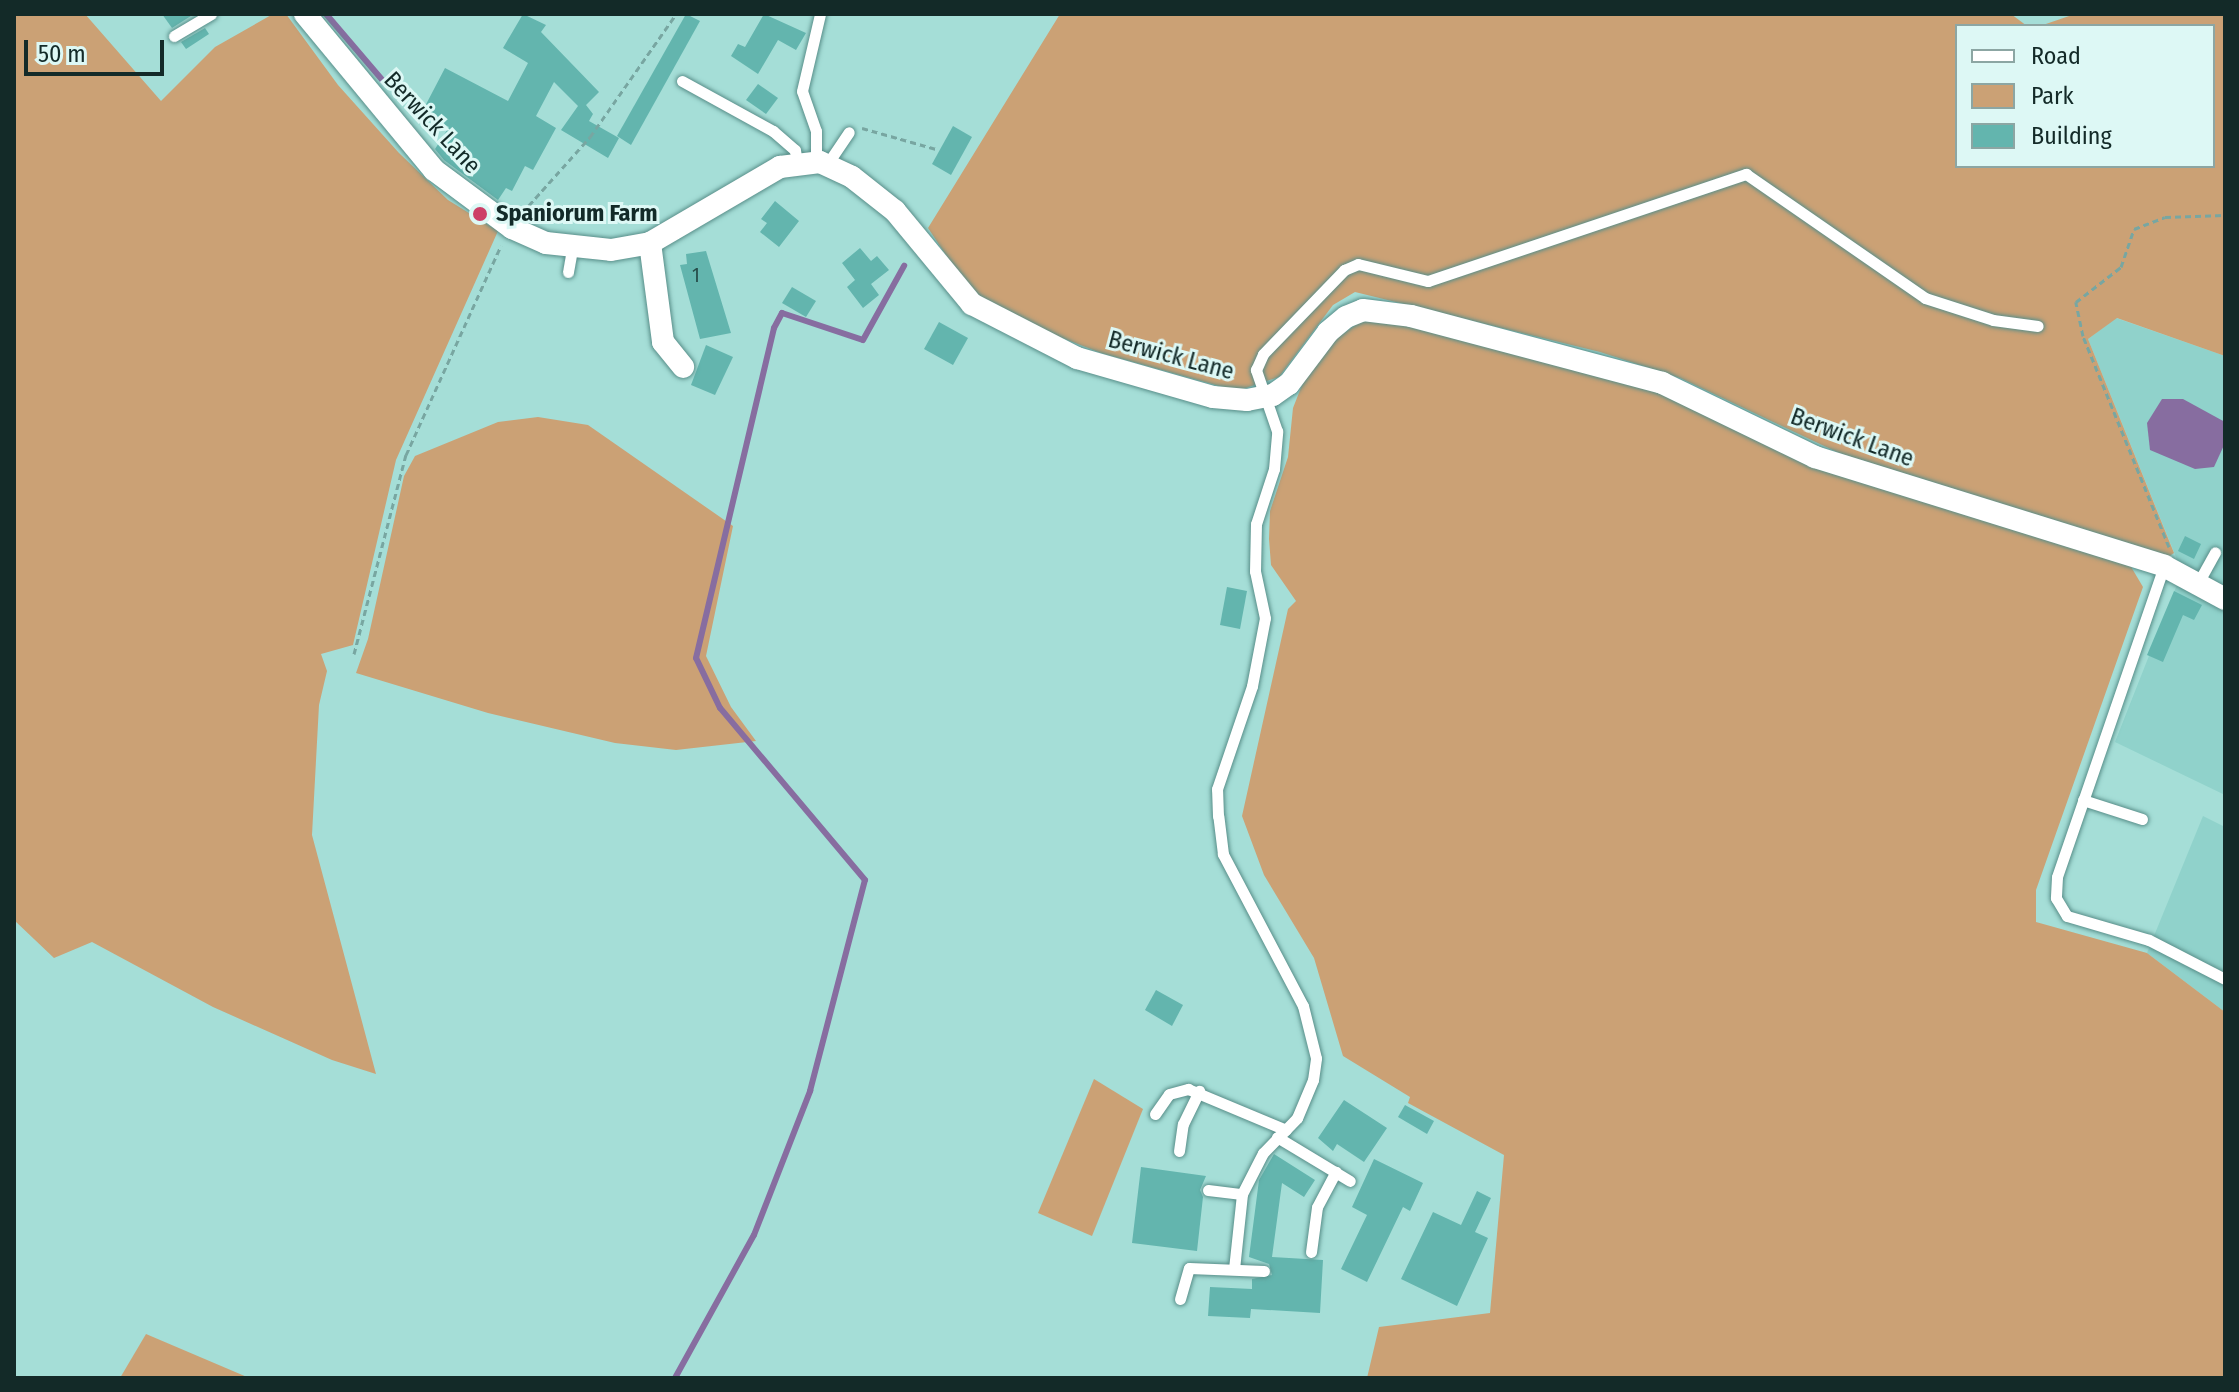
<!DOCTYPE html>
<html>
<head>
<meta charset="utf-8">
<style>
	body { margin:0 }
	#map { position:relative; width:2239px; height:1392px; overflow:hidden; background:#a5ded7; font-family:"Fira Sans Condensed",sans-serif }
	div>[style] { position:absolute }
	.built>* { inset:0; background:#90d2cb }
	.green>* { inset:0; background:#cba175 }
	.water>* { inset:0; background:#876da0 }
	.stream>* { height:6px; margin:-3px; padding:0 3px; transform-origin:3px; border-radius:3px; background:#876da0 }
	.building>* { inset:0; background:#63b5ae }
	.path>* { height:3px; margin-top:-1.5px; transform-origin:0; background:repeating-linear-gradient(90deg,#78a6a1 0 6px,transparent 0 10px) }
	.roads { filter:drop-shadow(0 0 2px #588e89) drop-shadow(0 0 2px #588e89) }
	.lane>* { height:11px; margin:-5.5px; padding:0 5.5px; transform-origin:5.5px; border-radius:5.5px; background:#fff }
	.street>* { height:22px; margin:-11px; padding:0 11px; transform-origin:11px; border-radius:11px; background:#fff }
	.dots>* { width:22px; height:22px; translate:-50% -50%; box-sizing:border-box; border:4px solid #ddf8f5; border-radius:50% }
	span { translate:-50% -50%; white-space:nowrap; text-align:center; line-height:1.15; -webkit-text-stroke:6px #ddf8f5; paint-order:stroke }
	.number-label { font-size:20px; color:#274d4a }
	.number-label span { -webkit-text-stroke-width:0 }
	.street-label { font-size:24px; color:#132a28 }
	.poi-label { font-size:24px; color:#132a28; font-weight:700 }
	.left { translate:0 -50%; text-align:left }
	.frame { position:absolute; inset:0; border:16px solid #132a28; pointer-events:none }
	.legend { position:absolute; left:1955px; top:24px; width:260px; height:144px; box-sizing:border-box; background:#ddf8f5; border:2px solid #8ca6a3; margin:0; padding:10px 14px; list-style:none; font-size:24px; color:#132a28 }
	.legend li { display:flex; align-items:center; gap:16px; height:40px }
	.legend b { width:40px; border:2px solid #8ca6a3 }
	.scale { position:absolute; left:24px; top:40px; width:140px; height:36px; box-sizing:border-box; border:4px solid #132a28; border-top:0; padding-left:10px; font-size:24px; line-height:28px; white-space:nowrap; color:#132a28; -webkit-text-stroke:6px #ddf8f5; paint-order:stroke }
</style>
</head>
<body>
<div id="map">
	<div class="built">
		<i style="clip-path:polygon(2116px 318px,2225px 356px,2225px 795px,2115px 742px,2182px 572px,2088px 339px)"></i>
		<i style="clip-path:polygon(2203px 816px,2225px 827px,2225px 1012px,2147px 953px)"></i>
	</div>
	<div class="green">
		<i style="clip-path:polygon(14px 14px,85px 14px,161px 101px,215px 47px,273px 14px,286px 14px,338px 85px,399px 153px,448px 200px,498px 231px,396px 460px,353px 645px,321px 654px,327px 671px,319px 705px,312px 835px,376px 1074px,332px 1060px,213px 1007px,92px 942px,54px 958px,14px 920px)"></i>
		<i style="clip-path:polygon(1060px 14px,2011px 14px,2027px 26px,1957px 26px,1957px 166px,2213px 166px,2213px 26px,2040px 26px,2075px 14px,2225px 14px,2225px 356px,2117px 318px,2088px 339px,2174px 553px,2168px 557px,1839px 453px,1680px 378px,1600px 352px,1355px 292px,1333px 305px,1279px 377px,1237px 391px,1101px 353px,1018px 321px,969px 290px,928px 228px)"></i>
		<i style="clip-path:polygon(1392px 318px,1658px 391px,2130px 565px,2143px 587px,2036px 890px,2036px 922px,2147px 953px,2225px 1012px,2225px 1378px,1367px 1378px,1379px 1327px,1490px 1313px,1504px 1155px,1408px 1103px,1410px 1097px,1343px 1056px,1314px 958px,1264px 875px,1242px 816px,1288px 609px,1296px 601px,1271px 565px,1269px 539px,1270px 511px,1288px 457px,1293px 408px,1304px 380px,1334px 340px,1360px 322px)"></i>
		<i style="clip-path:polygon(538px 417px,588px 425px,733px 526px,706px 656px,731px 707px,756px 741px,676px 750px,615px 743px,488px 713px,356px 673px,368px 639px,404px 476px,415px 456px,498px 422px)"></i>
		<i style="clip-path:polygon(1094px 1079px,1143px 1109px,1092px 1236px,1038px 1213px)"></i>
		<i style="clip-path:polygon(146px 1334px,247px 1377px,248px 1378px,120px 1378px)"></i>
	</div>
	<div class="water">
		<i style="clip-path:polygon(2162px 399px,2183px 399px,2225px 422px,2225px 443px,2214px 467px,2195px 469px,2150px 450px,2147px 423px)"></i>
	</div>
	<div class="stream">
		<i style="left:326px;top:14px;width:91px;rotate:49.5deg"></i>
		<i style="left:675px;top:1378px;width:163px;rotate:-61.1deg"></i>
		<i style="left:754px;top:1235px;width:155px;rotate:-68.7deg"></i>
		<i style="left:810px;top:1091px;width:218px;rotate:-75.4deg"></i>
		<i style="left:865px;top:880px;width:225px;rotate:-130.1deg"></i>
		<i style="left:720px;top:708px;width:55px;rotate:-115.6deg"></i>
		<i style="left:696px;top:658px;width:339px;rotate:-76.7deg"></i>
		<i style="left:774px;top:328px;width:17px;rotate:-62deg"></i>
		<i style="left:782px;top:313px;width:85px;rotate:18.4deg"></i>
		<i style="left:863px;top:340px;width:85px;rotate:-61deg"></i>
	</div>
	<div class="building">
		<i style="clip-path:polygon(162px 14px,194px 14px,172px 28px)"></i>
		<i style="clip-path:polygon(523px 14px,546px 25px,541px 32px,599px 92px,586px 105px,593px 114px,589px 121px,619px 138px,608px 158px,561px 130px,578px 106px,554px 82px,536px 116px,556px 128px,533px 170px,525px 166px,512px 191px,506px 188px,498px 200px,444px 160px,435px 149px,449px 127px,422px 112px,445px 68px,508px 101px,528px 63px,503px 48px)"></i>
		<i style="clip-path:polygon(686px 14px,700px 21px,631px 145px,617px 136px)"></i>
		<i style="clip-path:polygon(764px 14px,806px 33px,796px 50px,778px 40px,758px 74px,731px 56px,738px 44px,745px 47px)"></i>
		<i style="clip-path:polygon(205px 28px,209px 34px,186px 49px,181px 42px)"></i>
		<i style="clip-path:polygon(758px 84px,778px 98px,766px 114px,746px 100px)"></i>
		<i style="clip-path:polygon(953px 126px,972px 137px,951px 175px,932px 164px)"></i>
		<i style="clip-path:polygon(775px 201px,799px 221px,779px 247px,760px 232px,767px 223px,761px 219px)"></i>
		<i style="clip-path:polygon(860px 248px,871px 261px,877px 256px,889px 270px,871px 284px,879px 295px,863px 308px,847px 287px,855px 280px,842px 263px)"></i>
		<i style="clip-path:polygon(706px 251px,731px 333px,700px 339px,680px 265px,687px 264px,686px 254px)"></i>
		<i style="clip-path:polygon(792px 287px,816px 301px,806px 317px,782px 303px)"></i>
		<i style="clip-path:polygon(939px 322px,968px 338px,953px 365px,924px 349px)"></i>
		<i style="clip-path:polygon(706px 345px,733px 357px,715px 395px,691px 385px)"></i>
		<i style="clip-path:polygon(2185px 536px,2201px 544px,2194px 559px,2178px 551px)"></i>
		<i style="clip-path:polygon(1227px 587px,1247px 591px,1240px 629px,1220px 625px)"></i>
		<i style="clip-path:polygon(2174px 591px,2202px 605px,2194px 620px,2183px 615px,2163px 662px,2147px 655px)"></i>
		<i style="clip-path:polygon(1156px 990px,1183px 1005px,1172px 1026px,1145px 1010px)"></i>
		<i style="clip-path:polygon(1344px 1100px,1387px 1128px,1364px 1162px,1337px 1144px,1333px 1151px,1318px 1138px)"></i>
		<i style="clip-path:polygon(1405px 1105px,1434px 1121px,1427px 1134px,1398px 1117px)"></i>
		<i style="clip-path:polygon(1274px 1154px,1315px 1180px,1304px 1197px,1282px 1183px,1272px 1257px,1323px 1260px,1320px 1313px,1251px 1309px,1250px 1318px,1208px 1316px,1210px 1287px,1252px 1289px,1252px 1279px,1272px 1275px,1269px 1264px,1249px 1257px,1259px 1180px)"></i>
		<i style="clip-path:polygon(1374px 1159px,1423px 1183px,1410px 1211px,1403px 1207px,1367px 1282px,1341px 1269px,1367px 1215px,1352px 1207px)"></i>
		<i style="clip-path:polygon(1141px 1167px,1206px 1176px,1200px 1190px,1203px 1197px,1197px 1251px,1132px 1243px)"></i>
		<i style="clip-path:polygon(1477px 1191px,1491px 1198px,1475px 1232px,1488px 1238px,1457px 1306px,1401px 1279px,1433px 1212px,1461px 1225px)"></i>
	</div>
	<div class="path">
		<i style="left:862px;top:128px;width:77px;rotate:15.8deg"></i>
		<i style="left:522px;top:213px;width:102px;rotate:-48.2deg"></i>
		<i style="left:590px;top:137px;width:150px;rotate:-55deg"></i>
		<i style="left:2169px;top:547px;width:228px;rotate:-112.2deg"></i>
		<i style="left:2083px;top:336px;width:35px;rotate:-102deg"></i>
		<i style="left:2076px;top:302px;width:57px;rotate:-37.9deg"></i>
		<i style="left:2121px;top:267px;width:40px;rotate:-71.1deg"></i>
		<i style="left:2134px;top:229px;width:33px;rotate:-21deg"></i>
		<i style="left:2165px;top:217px;width:60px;rotate:-1.9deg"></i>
		<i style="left:354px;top:654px;width:206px;rotate:-75.4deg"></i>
		<i style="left:406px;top:455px;width:230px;rotate:-65.6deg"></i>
	</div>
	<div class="roads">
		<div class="lane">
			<i style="left:174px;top:36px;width:43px;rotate:-30.7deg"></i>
			<i style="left:682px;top:81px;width:104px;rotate:28.8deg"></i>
			<i style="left:773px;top:131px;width:29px;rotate:41deg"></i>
			<i style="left:795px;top:150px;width:12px;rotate:81deg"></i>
			<i style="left:816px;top:161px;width:30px;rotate:-90deg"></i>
			<i style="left:816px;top:131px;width:42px;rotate:-109.3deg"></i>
			<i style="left:802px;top:91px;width:79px;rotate:-76.8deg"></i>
			<i style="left:828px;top:163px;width:37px;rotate:-56deg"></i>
			<i style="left:568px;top:272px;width:23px;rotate:-80deg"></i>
			<i style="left:2164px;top:566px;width:329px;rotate:109deg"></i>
			<i style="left:2057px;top:877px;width:21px;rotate:93deg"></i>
			<i style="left:2056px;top:898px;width:21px;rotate:59deg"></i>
			<i style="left:2067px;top:916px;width:85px;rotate:16.3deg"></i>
			<i style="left:2149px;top:940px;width:85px;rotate:27.2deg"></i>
			<i style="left:2198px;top:583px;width:35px;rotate:-61deg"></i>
			<i style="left:2083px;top:800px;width:62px;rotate:17.9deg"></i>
			<i style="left:1155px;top:1114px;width:24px;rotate:-55deg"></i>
			<i style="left:1169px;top:1094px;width:20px;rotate:-15deg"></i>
			<i style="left:1188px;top:1089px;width:106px;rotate:22.7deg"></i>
			<i style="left:1277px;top:1137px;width:85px;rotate:31.1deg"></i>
			<i style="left:1179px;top:1151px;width:27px;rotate:-82deg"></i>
			<i style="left:1183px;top:1124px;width:37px;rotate:-64deg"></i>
			<i style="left:1208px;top:1190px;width:34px;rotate:7deg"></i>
			<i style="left:1311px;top:1252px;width:45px;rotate:-82.4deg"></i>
			<i style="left:1317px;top:1207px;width:40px;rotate:-62deg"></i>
			<i style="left:1234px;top:1269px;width:75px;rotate:-83.9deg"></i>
			<i style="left:1242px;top:1194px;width:46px;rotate:-62.9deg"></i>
			<i style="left:1263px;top:1153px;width:49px;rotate:-45.8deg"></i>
			<i style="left:1297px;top:1118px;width:41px;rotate:-67.2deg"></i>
			<i style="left:1313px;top:1080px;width:22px;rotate:-82deg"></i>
			<i style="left:1316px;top:1058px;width:54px;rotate:-104deg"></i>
			<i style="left:1303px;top:1006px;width:172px;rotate:-117.8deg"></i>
			<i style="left:1223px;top:854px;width:38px;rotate:-97deg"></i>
			<i style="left:1218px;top:816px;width:27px;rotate:-92deg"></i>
			<i style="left:1217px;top:789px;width:109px;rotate:-71.2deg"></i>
			<i style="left:1252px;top:686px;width:69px;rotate:-79.2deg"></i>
			<i style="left:1265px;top:618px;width:48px;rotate:-102deg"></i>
			<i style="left:1255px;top:571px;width:47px;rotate:-88.8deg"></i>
			<i style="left:1256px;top:524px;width:58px;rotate:-71.9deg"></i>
			<i style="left:1274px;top:469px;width:38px;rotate:-85deg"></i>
			<i style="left:1277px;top:431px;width:65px;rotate:-109deg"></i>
			<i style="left:1256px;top:370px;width:17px;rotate:-66deg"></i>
			<i style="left:1263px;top:354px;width:117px;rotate:-46deg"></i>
			<i style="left:1344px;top:270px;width:15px;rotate:-23deg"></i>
			<i style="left:1358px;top:264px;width:72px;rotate:13.7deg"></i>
			<i style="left:1428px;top:281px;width:336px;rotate:-18.6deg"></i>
			<i style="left:1746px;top:174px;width:218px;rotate:34.7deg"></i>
			<i style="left:1925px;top:298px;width:71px;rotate:17.9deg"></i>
			<i style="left:1993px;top:320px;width:45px;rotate:7.6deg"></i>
			<i style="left:1180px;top:1299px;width:32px;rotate:-74deg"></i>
			<i style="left:1189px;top:1268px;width:75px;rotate:2.3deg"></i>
		</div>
		<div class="street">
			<i style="left:305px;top:14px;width:202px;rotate:50.4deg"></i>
			<i style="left:434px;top:170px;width:97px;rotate:36.6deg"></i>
			<i style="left:512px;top:228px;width:37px;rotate:24deg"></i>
			<i style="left:546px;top:243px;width:65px;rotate:6.1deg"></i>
			<i style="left:611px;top:250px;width:40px;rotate:-10deg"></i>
			<i style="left:650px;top:243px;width:151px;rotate:-30.3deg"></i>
			<i style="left:780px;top:167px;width:40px;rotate:-7.1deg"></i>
			<i style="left:820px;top:162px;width:35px;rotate:25deg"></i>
			<i style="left:852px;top:177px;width:55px;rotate:38.3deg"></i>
			<i style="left:895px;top:211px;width:121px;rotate:50.4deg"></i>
			<i style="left:972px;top:304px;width:118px;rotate:27.2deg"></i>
			<i style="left:1077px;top:358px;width:141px;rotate:16deg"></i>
			<i style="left:1213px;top:397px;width:34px;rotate:5deg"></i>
			<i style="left:1247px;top:400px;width:26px;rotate:-11deg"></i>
			<i style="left:1273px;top:395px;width:19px;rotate:-35deg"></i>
			<i style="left:1289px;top:384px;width:65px;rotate:-53.1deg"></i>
			<i style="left:1328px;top:332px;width:23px;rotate:-40deg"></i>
			<i style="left:1346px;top:317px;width:18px;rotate:-22deg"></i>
			<i style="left:1363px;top:310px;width:48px;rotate:7.1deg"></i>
			<i style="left:1411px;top:316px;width:260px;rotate:14.9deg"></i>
			<i style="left:1662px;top:383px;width:170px;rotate:25.8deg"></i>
			<i style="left:1815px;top:457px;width:366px;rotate:17.3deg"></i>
			<i style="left:2164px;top:566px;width:69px;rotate:28.4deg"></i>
			<i style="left:650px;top:243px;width:100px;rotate:82.5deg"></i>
			<i style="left:663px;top:342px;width:32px;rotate:51deg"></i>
		</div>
	</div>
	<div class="dots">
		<i style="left:480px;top:214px;background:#cd3f67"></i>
	</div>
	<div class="number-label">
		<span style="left:696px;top:275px">1</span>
	</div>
	<div class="street-label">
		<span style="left:432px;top:123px;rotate:47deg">Berwick Lane</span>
		<span style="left:1171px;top:356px;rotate:15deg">Berwick Lane</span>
		<span style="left:1852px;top:438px;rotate:20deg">Berwick Lane</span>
	</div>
	<div class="poi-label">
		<span class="left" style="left:496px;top:214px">Spaniorum Farm</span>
	</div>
	<div class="frame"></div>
	<ul class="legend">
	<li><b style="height:10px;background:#fff"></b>Road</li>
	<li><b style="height:22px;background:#cba175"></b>Park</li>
	<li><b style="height:22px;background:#63b5ae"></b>Building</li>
	</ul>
	<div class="scale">50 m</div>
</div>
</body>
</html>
